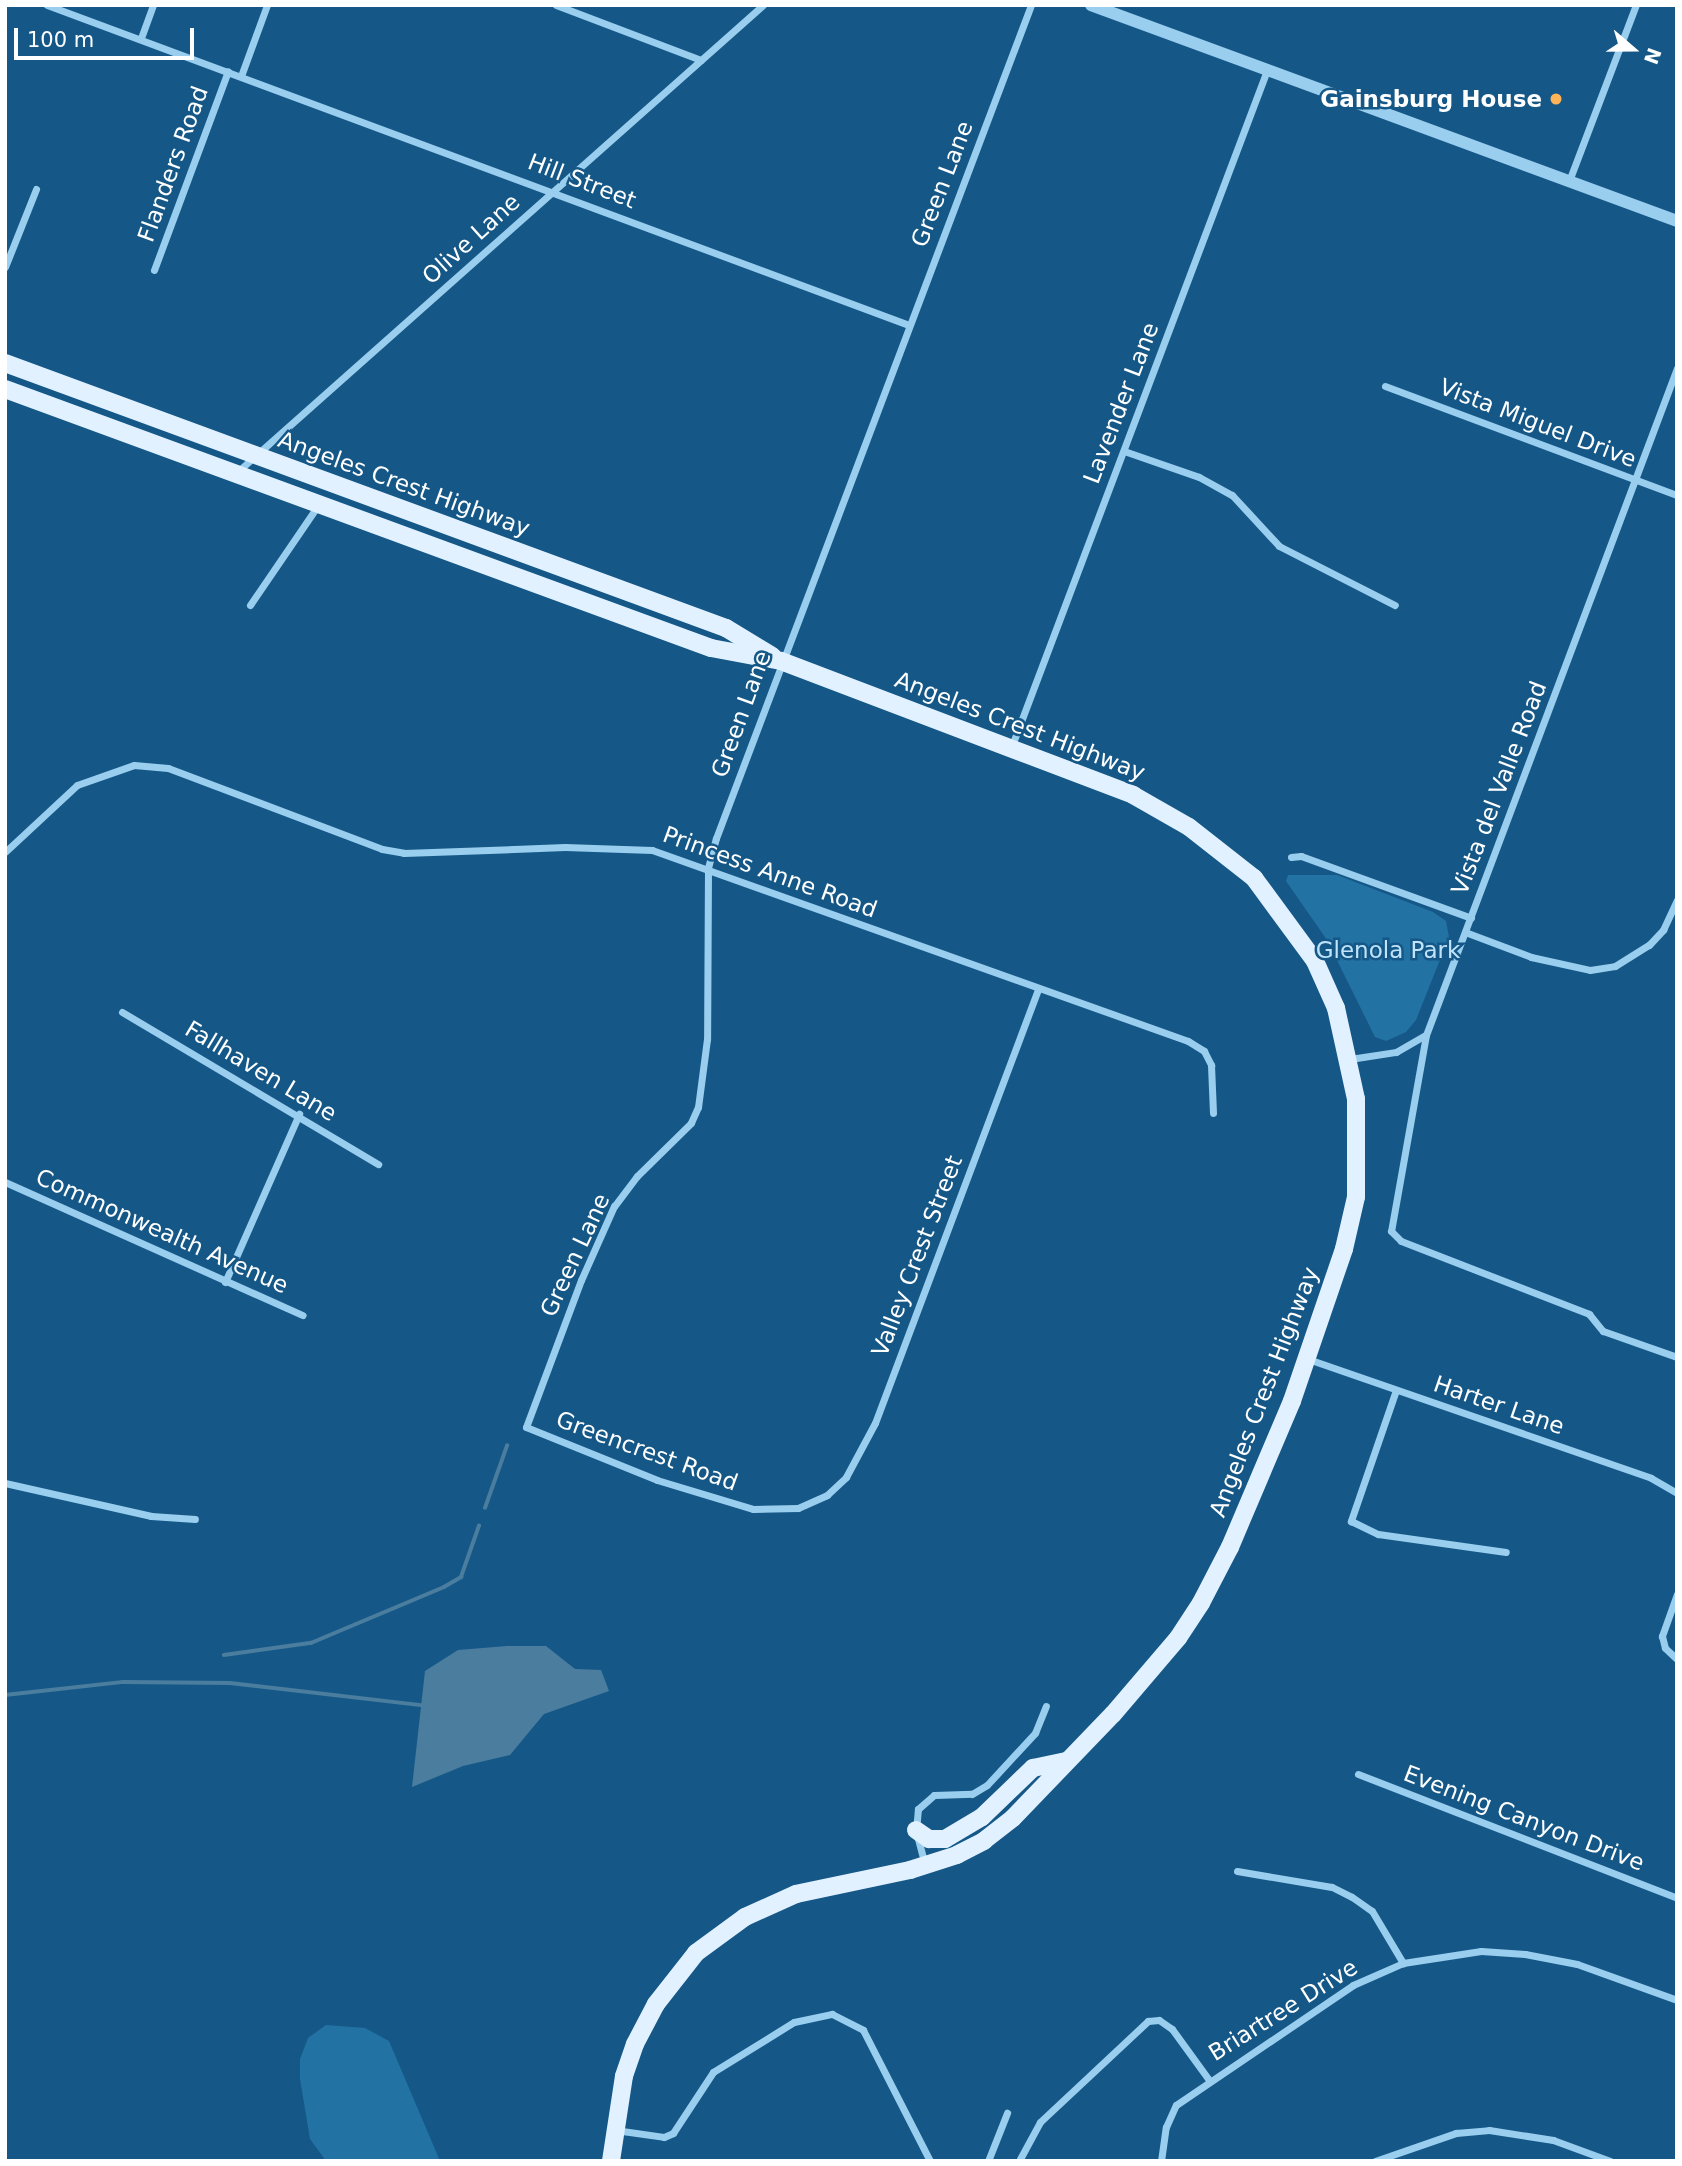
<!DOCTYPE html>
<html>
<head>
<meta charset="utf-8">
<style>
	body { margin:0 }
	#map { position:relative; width:1682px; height:2166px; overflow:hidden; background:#155887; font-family:"DejaVu Sans",sans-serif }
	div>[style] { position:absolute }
	.green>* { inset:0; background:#2372a4 }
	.water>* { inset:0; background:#4b7d9f }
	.stream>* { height:3.5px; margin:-1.75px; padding:0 1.75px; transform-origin:1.75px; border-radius:1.75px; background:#4b7d9f }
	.minor>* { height:7px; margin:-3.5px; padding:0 3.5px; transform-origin:3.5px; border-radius:3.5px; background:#9aceef }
	.tertiary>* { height:12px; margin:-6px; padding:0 6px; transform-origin:6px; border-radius:6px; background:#9aceef }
	.primary>* { height:18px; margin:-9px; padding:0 9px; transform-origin:9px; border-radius:9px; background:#e1f1ff }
	.dots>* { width:19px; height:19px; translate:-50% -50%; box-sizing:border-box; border:4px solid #155887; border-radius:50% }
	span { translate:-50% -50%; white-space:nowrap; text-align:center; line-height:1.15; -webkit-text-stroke:5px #155887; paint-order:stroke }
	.poi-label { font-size:23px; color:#fff; font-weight:700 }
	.right { translate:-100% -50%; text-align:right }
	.street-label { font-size:23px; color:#fff }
	.park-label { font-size:23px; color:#bfe4fb }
	.frame { position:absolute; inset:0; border:7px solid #fff; pointer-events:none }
	.north { position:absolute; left:1598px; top:14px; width:70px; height:70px; -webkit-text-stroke:5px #155887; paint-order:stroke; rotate:110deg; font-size:19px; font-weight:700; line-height:28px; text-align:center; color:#fff }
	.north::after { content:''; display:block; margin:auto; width:24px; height:32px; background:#fff; clip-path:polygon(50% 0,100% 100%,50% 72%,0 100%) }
	.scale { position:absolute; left:14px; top:28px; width:180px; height:32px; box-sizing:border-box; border:4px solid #fff; border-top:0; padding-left:9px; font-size:21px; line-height:24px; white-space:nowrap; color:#fff; -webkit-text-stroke:5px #155887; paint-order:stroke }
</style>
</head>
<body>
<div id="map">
	<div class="green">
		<i style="clip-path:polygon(1288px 875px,1337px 875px,1433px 912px,1446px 921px,1449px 937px,1416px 1020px,1406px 1032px,1386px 1041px,1375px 1037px,1327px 940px,1286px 881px)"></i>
		<i style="clip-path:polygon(326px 2025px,365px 2028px,389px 2041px,440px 2161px,326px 2161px,310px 2139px,300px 2079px,300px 2059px,308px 2038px)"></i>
	</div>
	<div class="water">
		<i style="clip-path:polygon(507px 1646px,546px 1646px,575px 1669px,601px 1670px,609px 1691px,544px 1714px,510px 1755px,463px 1766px,412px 1787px,425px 1671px,458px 1650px)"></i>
	</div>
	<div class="stream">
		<i style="left:485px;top:1508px;width:66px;rotate:-70.5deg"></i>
		<i style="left:224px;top:1655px;width:88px;rotate:-7.9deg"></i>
		<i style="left:311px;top:1643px;width:144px;rotate:-22.8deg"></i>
		<i style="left:444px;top:1587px;width:20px;rotate:-30deg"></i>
		<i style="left:461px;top:1577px;width:54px;rotate:-70.6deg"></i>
		<i style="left:5px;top:1695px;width:119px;rotate:-6.3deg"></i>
		<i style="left:123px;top:1682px;width:107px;rotate:0.5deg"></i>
		<i style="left:230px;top:1683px;width:192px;rotate:6.6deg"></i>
	</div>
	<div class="minor">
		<i style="left:47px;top:5px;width:919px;rotate:20.37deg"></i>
		<i style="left:556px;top:5px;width:155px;rotate:20.8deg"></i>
		<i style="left:1031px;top:5px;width:891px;rotate:110.71deg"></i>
		<i style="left:716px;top:838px;width:31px;rotate:105deg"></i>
		<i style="left:708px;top:868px;width:171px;rotate:90.3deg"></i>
		<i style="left:707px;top:1039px;width:69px;rotate:97.5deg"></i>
		<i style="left:698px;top:1107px;width:17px;rotate:114deg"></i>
		<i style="left:691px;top:1123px;width:76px;rotate:135.5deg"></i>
		<i style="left:637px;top:1176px;width:38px;rotate:127deg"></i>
		<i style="left:614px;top:1206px;width:81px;rotate:114deg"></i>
		<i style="left:581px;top:1280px;width:157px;rotate:110.5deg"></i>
		<i style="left:526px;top:1427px;width:141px;rotate:22deg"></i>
		<i style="left:657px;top:1480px;width:100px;rotate:16.8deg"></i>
		<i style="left:753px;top:1509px;width:45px;rotate:-1.3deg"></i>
		<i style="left:798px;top:1508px;width:32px;rotate:-24deg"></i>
		<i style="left:827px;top:1495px;width:26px;rotate:-43deg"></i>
		<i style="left:846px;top:1477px;width:61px;rotate:-61.8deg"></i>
		<i style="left:875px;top:1423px;width:461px;rotate:-69.4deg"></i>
		<i style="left:141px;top:38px;width:35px;rotate:-70deg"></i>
		<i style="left:241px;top:76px;width:76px;rotate:-69.9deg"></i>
		<i style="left:1569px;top:181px;width:188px;rotate:-69.2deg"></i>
		<i style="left:5px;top:267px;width:84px;rotate:-68.3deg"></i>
		<i style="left:154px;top:270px;width:212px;rotate:-69.6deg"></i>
		<i style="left:1677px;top:368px;width:713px;rotate:110.62deg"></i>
		<i style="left:1426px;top:1035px;width:199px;rotate:100.1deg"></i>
		<i style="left:1391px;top:1231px;width:14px;rotate:45deg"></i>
		<i style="left:1401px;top:1241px;width:202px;rotate:21.2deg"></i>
		<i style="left:1589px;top:1314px;width:22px;rotate:51deg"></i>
		<i style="left:1603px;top:1331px;width:78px;rotate:19.4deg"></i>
		<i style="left:1385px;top:386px;width:312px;rotate:20.5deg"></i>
		<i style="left:1124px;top:451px;width:79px;rotate:19.1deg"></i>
		<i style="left:1199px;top:477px;width:38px;rotate:29deg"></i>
		<i style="left:1232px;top:495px;width:69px;rotate:47.3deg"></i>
		<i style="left:1279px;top:546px;width:130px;rotate:27deg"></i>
		<i style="left:236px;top:473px;width:705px;rotate:-41.61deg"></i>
		<i style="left:250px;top:605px;width:122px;rotate:-55.7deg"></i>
		<i style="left:1011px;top:748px;width:725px;rotate:-69.31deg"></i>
		<i style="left:5px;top:852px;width:98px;rotate:-42.9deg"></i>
		<i style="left:77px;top:785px;width:60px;rotate:-19.3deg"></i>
		<i style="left:134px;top:765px;width:34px;rotate:5deg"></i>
		<i style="left:168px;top:768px;width:229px;rotate:20.7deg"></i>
		<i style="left:382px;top:849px;width:22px;rotate:10deg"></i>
		<i style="left:404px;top:853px;width:161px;rotate:-2.1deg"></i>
		<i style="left:565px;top:847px;width:87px;rotate:2deg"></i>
		<i style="left:652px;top:850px;width:569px;rotate:19.61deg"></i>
		<i style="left:1188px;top:1041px;width:19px;rotate:32deg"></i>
		<i style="left:1204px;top:1051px;width:16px;rotate:63deg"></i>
		<i style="left:1211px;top:1065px;width:48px;rotate:87.6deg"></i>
		<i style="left:1291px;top:857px;width:10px;rotate:-6deg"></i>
		<i style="left:1301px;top:856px;width:181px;rotate:20deg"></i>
		<i style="left:1465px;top:932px;width:71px;rotate:20.7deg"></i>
		<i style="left:1531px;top:957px;width:60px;rotate:12.4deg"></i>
		<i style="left:1590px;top:970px;width:25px;rotate:-9deg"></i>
		<i style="left:1615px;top:966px;width:40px;rotate:-32deg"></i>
		<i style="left:1649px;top:945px;width:21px;rotate:-47deg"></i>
		<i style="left:1663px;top:930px;width:33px;rotate:-65deg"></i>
		<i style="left:122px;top:1012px;width:298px;rotate:30.7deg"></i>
		<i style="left:1350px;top:1059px;width:47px;rotate:-8.7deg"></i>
		<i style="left:1396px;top:1052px;width:34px;rotate:-30deg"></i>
		<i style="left:5px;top:1182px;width:326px;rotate:24.1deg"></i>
		<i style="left:225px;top:1282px;width:184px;rotate:-66.2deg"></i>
		<i style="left:1308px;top:1359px;width:363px;rotate:19.1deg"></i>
		<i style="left:1651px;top:1478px;width:30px;rotate:30deg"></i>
		<i style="left:1396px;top:1390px;width:139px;rotate:109deg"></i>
		<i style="left:1351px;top:1521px;width:30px;rotate:26deg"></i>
		<i style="left:1378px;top:1534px;width:129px;rotate:8deg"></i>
		<i style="left:5px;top:1483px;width:150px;rotate:12.7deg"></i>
		<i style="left:151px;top:1516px;width:44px;rotate:3.9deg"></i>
		<i style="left:1677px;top:1594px;width:45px;rotate:109.7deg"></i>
		<i style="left:1662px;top:1636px;width:12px;rotate:76deg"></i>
		<i style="left:1665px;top:1648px;width:16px;rotate:43deg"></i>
		<i style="left:1358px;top:1774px;width:342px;rotate:21.2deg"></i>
		<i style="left:925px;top:1865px;width:35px;rotate:-105deg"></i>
		<i style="left:916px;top:1831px;width:22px;rotate:-85deg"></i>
		<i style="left:918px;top:1809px;width:21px;rotate:-41deg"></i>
		<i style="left:934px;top:1795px;width:38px;rotate:-2deg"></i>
		<i style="left:972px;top:1794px;width:17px;rotate:-31deg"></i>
		<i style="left:987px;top:1785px;width:71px;rotate:-47.3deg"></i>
		<i style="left:1035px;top:1733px;width:29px;rotate:-68deg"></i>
		<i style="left:1237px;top:1871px;width:96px;rotate:9.6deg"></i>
		<i style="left:1332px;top:1887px;width:22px;rotate:27deg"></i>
		<i style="left:1352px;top:1897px;width:24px;rotate:35deg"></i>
		<i style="left:1372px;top:1911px;width:61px;rotate:59.2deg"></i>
		<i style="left:615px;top:2130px;width:49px;rotate:8.1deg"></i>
		<i style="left:664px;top:2137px;width:10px;rotate:-24deg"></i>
		<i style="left:673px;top:2133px;width:73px;rotate:-56.7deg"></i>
		<i style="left:713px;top:2072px;width:95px;rotate:-31.7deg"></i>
		<i style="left:794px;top:2022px;width:39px;rotate:-12deg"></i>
		<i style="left:832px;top:2014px;width:35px;rotate:27deg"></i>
		<i style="left:863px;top:2030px;width:147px;rotate:62.9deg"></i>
		<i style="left:1020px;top:2159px;width:42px;rotate:-61.6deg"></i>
		<i style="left:1040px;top:2122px;width:148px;rotate:-43.1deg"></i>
		<i style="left:1148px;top:2021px;width:11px;rotate:-5deg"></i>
		<i style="left:1159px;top:2020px;width:16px;rotate:35deg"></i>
		<i style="left:1172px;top:2029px;width:63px;rotate:54deg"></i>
		<i style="left:988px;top:2161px;width:52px;rotate:-68.4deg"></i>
		<i style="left:1161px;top:2161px;width:34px;rotate:-82deg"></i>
		<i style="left:1166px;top:2127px;width:24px;rotate:-66deg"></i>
		<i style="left:1176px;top:2105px;width:214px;rotate:-34.1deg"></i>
		<i style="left:1353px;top:1985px;width:55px;rotate:-23.7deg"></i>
		<i style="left:1403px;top:1963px;width:79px;rotate:-8.7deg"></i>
		<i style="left:1481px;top:1951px;width:44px;rotate:3.9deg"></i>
		<i style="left:1525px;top:1954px;width:53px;rotate:10.9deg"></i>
		<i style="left:1577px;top:1964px;width:106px;rotate:19.8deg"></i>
		<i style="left:1375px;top:2161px;width:86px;rotate:-19.1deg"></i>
		<i style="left:1456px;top:2133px;width:33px;rotate:-5deg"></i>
		<i style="left:1489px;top:2130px;width:65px;rotate:8.9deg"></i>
		<i style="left:1553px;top:2140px;width:61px;rotate:20.2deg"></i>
	</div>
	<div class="tertiary">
		<i style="left:1091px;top:5px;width:625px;rotate:20.23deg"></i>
	</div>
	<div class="primary">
		<i style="left:5px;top:363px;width:768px;rotate:20.18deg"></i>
		<i style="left:726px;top:628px;width:54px;rotate:31.3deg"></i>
		<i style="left:5px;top:389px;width:752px;rotate:20.15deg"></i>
		<i style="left:711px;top:648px;width:71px;rotate:10.5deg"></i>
		<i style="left:781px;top:661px;width:377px;rotate:20.8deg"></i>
		<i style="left:1133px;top:795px;width:64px;rotate:29.7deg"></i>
		<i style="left:1189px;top:827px;width:83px;rotate:38.1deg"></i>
		<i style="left:1254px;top:878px;width:103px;rotate:53.7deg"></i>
		<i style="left:1315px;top:961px;width:51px;rotate:65.9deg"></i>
		<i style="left:1336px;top:1008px;width:93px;rotate:77.6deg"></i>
		<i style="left:1356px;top:1099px;width:98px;rotate:90deg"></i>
		<i style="left:1356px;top:1197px;width:53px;rotate:103deg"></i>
		<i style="left:1344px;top:1249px;width:161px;rotate:108.9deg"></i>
		<i style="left:1292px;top:1401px;width:159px;rotate:113deg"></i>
		<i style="left:1230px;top:1547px;width:63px;rotate:117.4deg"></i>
		<i style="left:1201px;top:1603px;width:42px;rotate:123.3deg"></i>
		<i style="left:1178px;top:1638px;width:100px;rotate:130.5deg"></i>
		<i style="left:1113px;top:1714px;width:144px;rotate:133.9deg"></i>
		<i style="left:1013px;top:1818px;width:37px;rotate:142deg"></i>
		<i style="left:984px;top:1841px;width:30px;rotate:153deg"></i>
		<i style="left:957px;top:1855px;width:49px;rotate:162.3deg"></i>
		<i style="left:910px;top:1870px;width:116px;rotate:168.1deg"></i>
		<i style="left:796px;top:1894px;width:56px;rotate:155.7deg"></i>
		<i style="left:745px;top:1917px;width:61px;rotate:143.7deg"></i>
		<i style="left:696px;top:1953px;width:65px;rotate:128.1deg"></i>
		<i style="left:656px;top:2004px;width:45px;rotate:117.7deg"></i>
		<i style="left:635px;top:2044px;width:34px;rotate:109deg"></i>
		<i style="left:624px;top:2076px;width:86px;rotate:98.7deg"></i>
		<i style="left:916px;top:1830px;width:16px;rotate:35deg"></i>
		<i style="left:929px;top:1839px;width:16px"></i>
		<i style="left:945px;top:1839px;width:43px;rotate:-30.7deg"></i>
		<i style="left:982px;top:1817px;width:71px;rotate:-43.9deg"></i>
		<i style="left:1033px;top:1768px;width:35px;rotate:-12deg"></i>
	</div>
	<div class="dots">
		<i style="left:1556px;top:99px;background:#ffb457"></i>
	</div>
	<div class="poi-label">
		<span class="right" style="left:1542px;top:99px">Gainsburg House</span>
	</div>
	<div class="street-label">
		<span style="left:173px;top:164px;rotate:-70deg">Flanders Road</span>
		<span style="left:582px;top:181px;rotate:21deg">Hill Street</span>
		<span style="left:942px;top:184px;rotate:-69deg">Green Lane</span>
		<span style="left:471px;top:239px;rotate:-42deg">Olive Lane</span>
		<span style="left:1121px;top:403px;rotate:-69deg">Lavender Lane</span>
		<span style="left:1538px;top:423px;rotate:21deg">Vista Miguel Drive</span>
		<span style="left:404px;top:484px;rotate:20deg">Angeles Crest Highway</span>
		<span style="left:741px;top:714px;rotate:-70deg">Green Lane</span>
		<span style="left:1020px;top:726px;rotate:21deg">Angeles Crest Highway</span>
		<span style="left:1499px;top:788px;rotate:-69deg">Vista del Valle Road</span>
		<span style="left:770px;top:872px;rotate:20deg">Princess Anne Road</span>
		<span style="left:261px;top:1071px;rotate:31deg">Fallhaven Lane</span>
		<span style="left:162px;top:1231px;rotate:24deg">Commonwealth Avenue</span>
		<span style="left:575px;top:1255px;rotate:-65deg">Green Lane</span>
		<span style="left:917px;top:1256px;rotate:-69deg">Valley Crest Street</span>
		<span style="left:1264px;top:1392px;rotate:-69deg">Angeles Crest Highway</span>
		<span style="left:1499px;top:1405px;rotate:19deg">Harter Lane</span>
		<span style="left:647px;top:1451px;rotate:20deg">Greencrest Road</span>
		<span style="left:1524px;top:1818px;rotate:21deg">Evening Canyon Drive</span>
		<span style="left:1283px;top:2010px;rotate:-32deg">Briartree Drive</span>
	</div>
	<div class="park-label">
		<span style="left:1388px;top:950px">Glenola Park</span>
	</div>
	<div class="frame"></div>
	<div class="north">N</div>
	<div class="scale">100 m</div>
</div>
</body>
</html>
